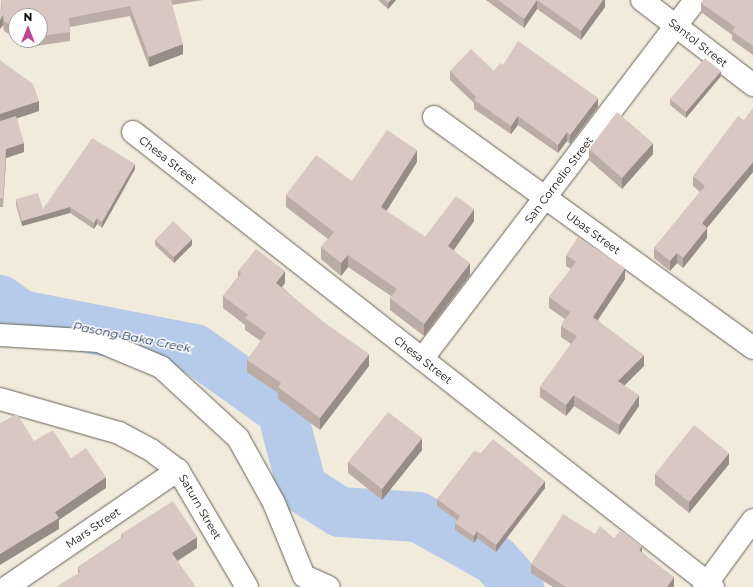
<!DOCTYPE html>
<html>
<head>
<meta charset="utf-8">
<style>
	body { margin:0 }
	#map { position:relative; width:753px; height:587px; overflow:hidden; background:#f1ebdc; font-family:Montserrat,sans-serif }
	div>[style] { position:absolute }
	.river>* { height:50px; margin:-25px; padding:0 25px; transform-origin:25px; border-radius:25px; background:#b6cbe9 }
	.roads { filter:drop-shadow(0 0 1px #686255) drop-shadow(0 0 1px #686255) }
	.minor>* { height:22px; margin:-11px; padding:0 11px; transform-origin:11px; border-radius:11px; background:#fff }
	.wall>* { inset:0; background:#bbaca6 }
	.shaded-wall>* { inset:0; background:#988c87 }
	.building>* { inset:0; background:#d9c8c1 }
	span { translate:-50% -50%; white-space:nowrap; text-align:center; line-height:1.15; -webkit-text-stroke:3px #fff; paint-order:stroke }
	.street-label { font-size:11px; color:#110f0a }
	.water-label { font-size:12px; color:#112c53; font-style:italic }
	.north { position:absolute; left:8px; top:8px; width:40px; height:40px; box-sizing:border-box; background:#fff; border:1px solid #a09f9d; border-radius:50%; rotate:0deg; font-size:11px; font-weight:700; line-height:16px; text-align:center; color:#110f0a }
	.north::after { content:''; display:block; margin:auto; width:14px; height:18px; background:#bd4396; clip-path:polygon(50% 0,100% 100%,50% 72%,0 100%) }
</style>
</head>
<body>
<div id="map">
	<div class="river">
		<i style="left:0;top:300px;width:26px;rotate:36deg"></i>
		<i style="left:21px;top:315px;width:177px;rotate:11.1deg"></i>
		<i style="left:195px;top:349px;width:107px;rotate:35.5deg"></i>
		<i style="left:282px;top:411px;width:80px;rotate:75.4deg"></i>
		<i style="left:302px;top:488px;width:45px;rotate:32.3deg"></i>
		<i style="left:340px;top:512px;width:78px;rotate:3.7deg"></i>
		<i style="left:418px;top:517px;width:88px;rotate:29.2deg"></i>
		<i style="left:495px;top:560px;width:36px;rotate:48deg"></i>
	</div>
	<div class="roads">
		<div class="minor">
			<i style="left:642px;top:0;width:140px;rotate:37.4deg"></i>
			<i style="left:434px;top:117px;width:394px;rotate:35.9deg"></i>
			<i style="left:133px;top:132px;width:737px;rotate:38.11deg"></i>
			<i style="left:0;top:335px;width:99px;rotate:3.5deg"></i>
			<i style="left:99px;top:341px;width:67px;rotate:22.8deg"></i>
			<i style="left:161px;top:367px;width:105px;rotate:42.7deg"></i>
			<i style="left:238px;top:438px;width:74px;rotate:61deg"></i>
			<i style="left:274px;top:503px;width:79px;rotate:67.7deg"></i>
			<i style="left:304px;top:576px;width:27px;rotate:24deg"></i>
			<i style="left:422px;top:359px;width:451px;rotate:-52.7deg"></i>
			<i style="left:0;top:399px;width:124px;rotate:15.9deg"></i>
			<i style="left:119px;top:433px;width:36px;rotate:28deg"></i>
			<i style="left:151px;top:450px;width:34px;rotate:37deg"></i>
			<i style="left:178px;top:470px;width:136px;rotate:59.5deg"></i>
			<i style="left:7px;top:587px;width:207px;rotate:-34.4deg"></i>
			<i style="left:704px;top:587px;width:83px;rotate:-53.8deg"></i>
		</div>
	</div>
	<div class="wall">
		<i style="clip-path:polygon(1px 0,203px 0,172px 5px,183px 54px,149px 67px,130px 16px,70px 27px,70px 41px,29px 47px,18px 40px,40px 40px,40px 16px,16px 16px,16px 38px,4px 31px,3px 25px,0 29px,0 10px,1px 9px)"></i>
		<i style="clip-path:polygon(378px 0,396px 0,388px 9px)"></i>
		<i style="clip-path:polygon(486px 0,605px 0,605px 7px,581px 40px,537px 9px,524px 28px)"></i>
		<i style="clip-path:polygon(753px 0,753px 55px,732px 40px,732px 35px,701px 12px,701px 3px)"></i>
		<i style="clip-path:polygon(0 60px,39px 111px,17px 118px,24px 152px,6px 158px,3px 207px,0 207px)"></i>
		<i style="clip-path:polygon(503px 65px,598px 107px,570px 144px,567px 141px,558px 153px,518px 125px,511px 134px,474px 109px,474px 103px,450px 80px,450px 71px,494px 71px)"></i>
		<i style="clip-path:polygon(721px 76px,686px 118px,670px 105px,670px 99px)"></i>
		<i style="clip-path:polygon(589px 149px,653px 154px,622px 189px,589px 160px)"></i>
		<i style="clip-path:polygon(417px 162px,386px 211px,425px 237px,474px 221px,454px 250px,470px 275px,424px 336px,390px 310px,390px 298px,391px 296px,348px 267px,341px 276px,321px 259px,321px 247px,328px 239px,286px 207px,286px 195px,352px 181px)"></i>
		<i style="clip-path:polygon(135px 169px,102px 228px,97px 224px,94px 229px,70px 213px,22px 226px,16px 205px,16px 199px,43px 209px)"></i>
		<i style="clip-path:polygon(753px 172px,707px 228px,707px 238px,683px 268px,677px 263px,670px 271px,654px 258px,654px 248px,700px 192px,693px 186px,693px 176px)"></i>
		<i style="clip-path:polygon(155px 240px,192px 245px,174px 263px,155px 245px)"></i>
		<i style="clip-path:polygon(566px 255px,625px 279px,598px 320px,644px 366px,624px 385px,639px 406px,619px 435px,574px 406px,566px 416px,540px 397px,540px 387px,571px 344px,561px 337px,561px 326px,565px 319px,549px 308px,549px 297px,571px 269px,566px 266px)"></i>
		<i style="clip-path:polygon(238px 271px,285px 283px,282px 287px,369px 366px,320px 430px,278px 399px,278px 393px,247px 372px,247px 360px,261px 341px,245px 330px,245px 325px,223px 308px,223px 296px,238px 277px)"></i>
		<i style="clip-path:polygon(422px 450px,382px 500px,348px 473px,348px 462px)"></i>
		<i style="clip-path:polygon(729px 464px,689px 513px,655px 485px,655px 474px)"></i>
		<i style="clip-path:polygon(545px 488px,496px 552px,477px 538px,474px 543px,455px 530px,455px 523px,457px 520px,437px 506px,437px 499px)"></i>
		<i style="clip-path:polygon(121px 534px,197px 548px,178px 561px,78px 573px,78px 567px,121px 538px)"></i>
		<i style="clip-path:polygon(595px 534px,614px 538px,642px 552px,674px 586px,673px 587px,553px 587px,531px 573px,531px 564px)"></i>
	</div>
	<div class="shaded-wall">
		<i style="clip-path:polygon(391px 0,396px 0,388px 9px,388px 3px)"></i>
		<i style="clip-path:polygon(537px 0,537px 9px,524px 28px,524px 19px)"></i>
		<i style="clip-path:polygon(603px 0,605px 0,605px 7px,581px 40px,581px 31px)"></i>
		<i style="clip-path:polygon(3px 15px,3px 25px,0 29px,0 20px)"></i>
		<i style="clip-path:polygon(183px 44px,183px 54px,149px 67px,149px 57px)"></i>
		<i style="clip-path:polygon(721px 71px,721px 76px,686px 118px,686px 112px)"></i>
		<i style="clip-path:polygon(598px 98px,598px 107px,570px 144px,570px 135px)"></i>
		<i style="clip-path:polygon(39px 101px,39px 111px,0 124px,0 114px)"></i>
		<i style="clip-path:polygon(518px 116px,518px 125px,511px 134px,511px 126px)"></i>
		<i style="clip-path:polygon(567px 132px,567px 141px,558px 153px,558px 145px)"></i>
		<i style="clip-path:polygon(24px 143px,24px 152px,6px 158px,3px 207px,6px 149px)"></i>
		<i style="clip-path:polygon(653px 143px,653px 154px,622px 189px,622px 178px)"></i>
		<i style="clip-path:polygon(417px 150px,417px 162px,381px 220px,381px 207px)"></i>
		<i style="clip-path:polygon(753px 162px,753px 172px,702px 234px,702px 223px)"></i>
		<i style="clip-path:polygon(135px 164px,135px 169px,102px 228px,102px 222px)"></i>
		<i style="clip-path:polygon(70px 207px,70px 213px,22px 226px,22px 221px)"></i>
		<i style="clip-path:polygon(474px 209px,474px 221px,448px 258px,448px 246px)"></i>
		<i style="clip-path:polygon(97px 218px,97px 224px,94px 229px,94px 223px)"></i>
		<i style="clip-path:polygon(707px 228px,707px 238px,683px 268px,683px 258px)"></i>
		<i style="clip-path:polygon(192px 239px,192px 245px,174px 263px,174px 257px)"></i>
		<i style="clip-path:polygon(677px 253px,677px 263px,670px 271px,670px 261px)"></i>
		<i style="clip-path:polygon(348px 255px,348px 267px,341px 276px,341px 263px)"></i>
		<i style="clip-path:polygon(470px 263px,470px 275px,424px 336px,424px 324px)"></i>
		<i style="clip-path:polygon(625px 268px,625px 279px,593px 327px,593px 317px)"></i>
		<i style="clip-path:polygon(285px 271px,285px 283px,276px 295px,276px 283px)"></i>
		<i style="clip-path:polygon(369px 354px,369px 366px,320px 430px,320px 418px)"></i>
		<i style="clip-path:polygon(644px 355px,644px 366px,618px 392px,618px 381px)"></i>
		<i style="clip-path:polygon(574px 395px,574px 406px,566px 416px,566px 405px)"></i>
		<i style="clip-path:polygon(639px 395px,639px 406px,619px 435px,619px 425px)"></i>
		<i style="clip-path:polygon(422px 438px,422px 450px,382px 500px,382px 489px)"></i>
		<i style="clip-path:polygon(729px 453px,729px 464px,689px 513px,689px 502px)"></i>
		<i style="clip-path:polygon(106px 477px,106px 488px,59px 520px,59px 529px,0 565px,0 554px,55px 512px)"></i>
		<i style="clip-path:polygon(545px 481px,545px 488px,496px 552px,496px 545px)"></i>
		<i style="clip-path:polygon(477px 531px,477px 538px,474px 543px,474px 536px)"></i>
		<i style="clip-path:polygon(197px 537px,197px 548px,172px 564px,172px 553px)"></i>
		<i style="clip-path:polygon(642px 546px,642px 555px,639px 550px)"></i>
		<i style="clip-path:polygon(674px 577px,674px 586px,673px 587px,667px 587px)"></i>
	</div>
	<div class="building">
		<i style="clip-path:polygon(1px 0,171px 0,183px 44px,149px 57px,130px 6px,69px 18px,70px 32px,40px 36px,40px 16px,16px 16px,16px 29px,4px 21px,3px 15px,0 20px,0 10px,2px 9px)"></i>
		<i style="clip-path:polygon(385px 0,391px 0,388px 3px)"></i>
		<i style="clip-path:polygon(498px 0,537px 0,524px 19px)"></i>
		<i style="clip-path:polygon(537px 0,603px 0,581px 31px)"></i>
		<i style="clip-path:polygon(703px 0,753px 0,753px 46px,732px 31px,735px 27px,701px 3px)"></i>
		<i style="clip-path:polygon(518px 41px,598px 98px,570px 135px,567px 132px,558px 145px,518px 116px,511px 126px,474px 100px,476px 97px,450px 71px,471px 49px,494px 71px,500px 63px,503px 65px)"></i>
		<i style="clip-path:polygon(705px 58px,721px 71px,686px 112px,670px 99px)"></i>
		<i style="clip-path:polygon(0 60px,33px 84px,39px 101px,0 114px)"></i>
		<i style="clip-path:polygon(753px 108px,753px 162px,702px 223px,707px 228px,683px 258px,677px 253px,670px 261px,654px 248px,705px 186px,693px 176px,738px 116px,744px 120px)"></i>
		<i style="clip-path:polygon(617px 112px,653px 143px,622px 178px,589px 149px)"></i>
		<i style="clip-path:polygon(16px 116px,24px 143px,6px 149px,3px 198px,0 198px,0 121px)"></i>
		<i style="clip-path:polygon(387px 130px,417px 150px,381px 207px,425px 237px,456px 196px,474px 209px,448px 246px,470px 263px,424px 324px,390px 298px,397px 289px,348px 255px,341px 263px,321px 247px,334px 232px,286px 195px,316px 155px,352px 181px)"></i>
		<i style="clip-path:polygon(92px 138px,135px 164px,102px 222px,97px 218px,94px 223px,70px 207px,22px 221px,16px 199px,38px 193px,43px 209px)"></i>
		<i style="clip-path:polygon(173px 221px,192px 239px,174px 257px,155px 240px)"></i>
		<i style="clip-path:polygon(578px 237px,625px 268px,593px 317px,644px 355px,618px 381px,639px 395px,619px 425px,574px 395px,566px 405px,540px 387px,577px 336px,561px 326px,570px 312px,549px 297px,576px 262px,566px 255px)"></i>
		<i style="clip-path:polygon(256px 249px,285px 271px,276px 283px,325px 323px,369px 354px,320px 418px,278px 387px,281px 383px,247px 360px,266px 333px,245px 318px,248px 315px,223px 296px,241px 274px,238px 271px)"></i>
		<i style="clip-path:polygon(388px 412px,422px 438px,382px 489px,348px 462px)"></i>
		<i style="clip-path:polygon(17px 414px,34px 441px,53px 430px,71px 458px,86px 448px,106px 477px,55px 512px,59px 518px,0 554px,0 423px)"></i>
		<i style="clip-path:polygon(694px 425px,729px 453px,689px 502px,655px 474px)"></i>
		<i style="clip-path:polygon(493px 439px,545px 481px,496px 545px,477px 531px,474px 536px,455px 523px,460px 516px,437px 499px,474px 451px,481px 453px)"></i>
		<i style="clip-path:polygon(173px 501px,197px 537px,172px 553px,196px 587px,56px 587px,80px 572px,78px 567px,123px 537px,121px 534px)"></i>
		<i style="clip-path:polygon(563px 514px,595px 534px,600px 526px,614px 538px,621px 530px,642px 546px,639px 550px,674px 577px,667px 587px,566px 587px,531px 564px)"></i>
	</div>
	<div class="street-label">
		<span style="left:698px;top:43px;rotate:38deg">Santol Street</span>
		<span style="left:168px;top:160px;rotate:38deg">Chesa Street</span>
		<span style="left:559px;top:180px;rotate:-53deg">San Cornelio Street</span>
		<span style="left:593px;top:233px;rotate:36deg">Ubas Street</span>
		<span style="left:423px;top:360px;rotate:38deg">Chesa Street</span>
		<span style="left:200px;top:507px;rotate:60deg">Saturn Street</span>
		<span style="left:93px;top:528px;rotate:-34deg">Mars Street</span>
	</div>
	<div class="water-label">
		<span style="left:132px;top:337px;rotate:11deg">Pasong Baka Creek</span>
	</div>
	<div class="north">N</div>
</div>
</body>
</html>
